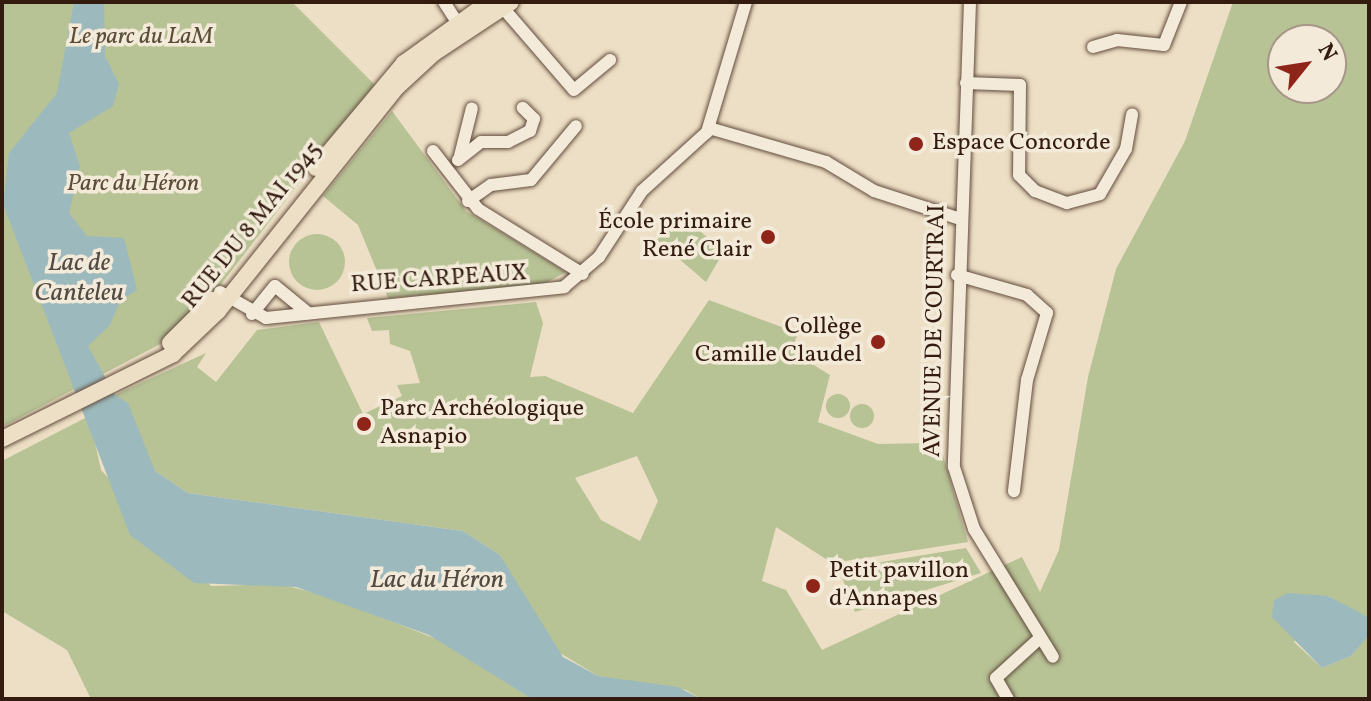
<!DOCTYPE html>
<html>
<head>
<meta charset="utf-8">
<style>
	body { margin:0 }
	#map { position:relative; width:1371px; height:701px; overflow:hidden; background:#eddfc5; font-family:Vollkorn,serif }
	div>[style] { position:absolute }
	.green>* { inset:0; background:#b7c295 }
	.round { border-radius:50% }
	.water>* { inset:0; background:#9cbabd }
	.roads { filter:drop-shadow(0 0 2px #624c3d) drop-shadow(0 0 2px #624c3d) }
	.minor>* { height:12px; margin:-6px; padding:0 6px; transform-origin:6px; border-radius:6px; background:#f3ead9 }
	.major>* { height:16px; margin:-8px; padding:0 8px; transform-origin:8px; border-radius:8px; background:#eddfc5 }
	.dots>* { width:22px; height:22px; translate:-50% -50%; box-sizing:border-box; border:4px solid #f3ead9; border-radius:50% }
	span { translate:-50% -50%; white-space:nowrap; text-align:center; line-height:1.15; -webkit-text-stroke:7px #f3ead9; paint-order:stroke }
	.park-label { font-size:24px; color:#5b4d38; font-style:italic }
	.poi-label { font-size:24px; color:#331b10 }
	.left { translate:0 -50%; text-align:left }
	.right { translate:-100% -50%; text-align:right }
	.street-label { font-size:24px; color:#331b10 }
	.water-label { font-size:26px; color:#524b44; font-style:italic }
	.frame { position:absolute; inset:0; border:4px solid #331b10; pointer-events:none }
	.north { position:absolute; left:1267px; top:24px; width:80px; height:80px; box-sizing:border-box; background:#f3ead9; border:2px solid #a69789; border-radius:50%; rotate:60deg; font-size:22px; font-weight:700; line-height:32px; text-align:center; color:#331b10 }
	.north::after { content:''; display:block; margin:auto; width:28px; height:36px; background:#8f2418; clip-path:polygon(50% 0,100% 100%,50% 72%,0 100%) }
</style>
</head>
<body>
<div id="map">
	<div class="green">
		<i style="clip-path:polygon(2px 2px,292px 2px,375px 85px,218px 288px,164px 342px,2px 427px)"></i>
		<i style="clip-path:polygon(evenodd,1233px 2px,1369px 2px,1369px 619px,1328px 596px,1294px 642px,1322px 668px,1351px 656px,1369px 634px,1369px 699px,701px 699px,686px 690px,598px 676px,555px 650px,500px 555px,463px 531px,188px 493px,155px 471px,115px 395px,206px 353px,197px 367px,216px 382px,257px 330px,319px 322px,363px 414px,402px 396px,397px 385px,420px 383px,410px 351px,390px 344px,389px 330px,372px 331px,367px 318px,536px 302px,543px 323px,530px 377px,545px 376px,633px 413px,709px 300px,798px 333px,791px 351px,830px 375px,818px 422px,878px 444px,936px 443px,942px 452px,968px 542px,832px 563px,776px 527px,762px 581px,786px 590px,822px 650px,1022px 557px,1040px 592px,1059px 550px,1088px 377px,1116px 269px,1185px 141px,1233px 2px,1283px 40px,1331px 40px,1331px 88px,1283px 88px,1283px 40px,1233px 2px,637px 456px,658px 501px,640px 541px,601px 520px,575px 478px,637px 456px)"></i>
		<i style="clip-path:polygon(392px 111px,466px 211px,566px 272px,540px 286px,388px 298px,358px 225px,323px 196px)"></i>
		<i style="clip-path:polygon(679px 214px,724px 251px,706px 282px,657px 240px)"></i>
		<i class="round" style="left:289px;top:234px;width:56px;height:56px"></i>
		<i class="round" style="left:826px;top:394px;width:24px;height:24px"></i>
		<i class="round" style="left:850px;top:404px;width:24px;height:24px"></i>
		<i style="clip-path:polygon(89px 416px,101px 470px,211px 586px,280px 584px,330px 597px,439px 640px,532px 699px,91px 699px,67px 650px,2px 611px,2px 461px)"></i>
		<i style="clip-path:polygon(966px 548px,981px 573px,855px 612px,839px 569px)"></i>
	</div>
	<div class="water">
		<i style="clip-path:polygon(74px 2px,104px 2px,105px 56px,119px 84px,113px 106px,69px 133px,80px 166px,69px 213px,87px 236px,124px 238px,137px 290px,120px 301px,110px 325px,88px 346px,115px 395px,128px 403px,155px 471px,188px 493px,463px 531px,500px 555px,563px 657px,598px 676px,678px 687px,701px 699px,532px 699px,429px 635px,296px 587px,194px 583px,130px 535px,3px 204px,9px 153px,57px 93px)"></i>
		<i style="clip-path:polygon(1288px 593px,1328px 596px,1357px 611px,1369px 618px,1369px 635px,1351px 656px,1322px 668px,1272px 617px,1274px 600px)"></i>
	</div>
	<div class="roads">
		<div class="minor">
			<i style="left:444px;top:2px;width:33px;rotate:57deg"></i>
			<i style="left:498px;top:2px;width:116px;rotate:49.2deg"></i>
			<i style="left:574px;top:90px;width:47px;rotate:-39.8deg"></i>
			<i style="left:970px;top:2px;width:465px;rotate:92deg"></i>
			<i style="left:954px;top:467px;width:65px;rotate:72.1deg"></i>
			<i style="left:974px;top:529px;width:150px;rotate:58.3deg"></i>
			<i style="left:1093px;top:47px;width:25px;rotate:-16deg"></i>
			<i style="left:1117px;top:40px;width:47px;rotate:6.1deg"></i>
			<i style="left:1164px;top:45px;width:46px;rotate:-68.4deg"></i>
			<i style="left:966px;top:83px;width:54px;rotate:2.1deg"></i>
			<i style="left:1020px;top:85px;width:90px;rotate:90.6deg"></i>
			<i style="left:1019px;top:175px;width:23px;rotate:45deg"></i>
			<i style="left:1035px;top:191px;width:34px;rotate:21deg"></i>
			<i style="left:1067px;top:203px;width:34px;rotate:-15deg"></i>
			<i style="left:1100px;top:194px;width:52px;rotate:-60deg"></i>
			<i style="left:1126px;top:149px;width:35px;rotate:-80deg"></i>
			<i style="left:709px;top:128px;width:122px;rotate:16.2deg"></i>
			<i style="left:826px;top:162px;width:56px;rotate:31.1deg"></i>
			<i style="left:874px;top:191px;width:90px;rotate:18deg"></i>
			<i style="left:433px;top:151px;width:73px;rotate:52.2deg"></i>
			<i style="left:478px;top:209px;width:123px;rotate:31.8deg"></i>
			<i style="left:460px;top:156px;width:49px;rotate:-76deg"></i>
			<i style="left:458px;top:160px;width:29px;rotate:-38deg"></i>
			<i style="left:481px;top:142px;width:27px"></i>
			<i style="left:508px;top:142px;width:25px;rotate:-27deg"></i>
			<i style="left:530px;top:131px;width:13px;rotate:-72deg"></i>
			<i style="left:534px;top:119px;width:16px;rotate:-135deg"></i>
			<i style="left:468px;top:201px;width:28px;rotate:-35deg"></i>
			<i style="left:491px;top:185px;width:40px;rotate:-7.1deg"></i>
			<i style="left:531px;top:180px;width:70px;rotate:-50.2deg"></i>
			<i style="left:957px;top:275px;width:73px;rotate:15.9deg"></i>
			<i style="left:1027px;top:295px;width:27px;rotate:42deg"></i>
			<i style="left:1047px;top:313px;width:70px;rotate:106.6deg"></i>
			<i style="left:1027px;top:380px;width:112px;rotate:96.7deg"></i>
			<i style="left:220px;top:292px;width:53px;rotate:29.5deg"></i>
			<i style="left:266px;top:318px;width:300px;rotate:-5.9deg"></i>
			<i style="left:564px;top:287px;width:46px;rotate:-40.6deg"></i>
			<i style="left:599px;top:257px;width:79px;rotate:-56.9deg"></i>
			<i style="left:642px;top:191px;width:88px;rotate:-42.2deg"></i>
			<i style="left:707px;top:132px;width:136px;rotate:-73.3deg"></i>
			<i style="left:252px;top:314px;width:36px;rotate:-51deg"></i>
			<i style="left:275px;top:286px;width:43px;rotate:39.3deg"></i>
			<i style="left:1008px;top:699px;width:24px;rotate:-120deg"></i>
			<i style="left:996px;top:678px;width:59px;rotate:-42.3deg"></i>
		</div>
		<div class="major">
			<i style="left:316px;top:168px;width:137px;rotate:-50deg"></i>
			<i style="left:404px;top:63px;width:105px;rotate:-35.7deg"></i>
			<i style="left:170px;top:343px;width:61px;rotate:-45deg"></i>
			<i style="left:2px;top:439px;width:191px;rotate:-26.4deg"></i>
			<i style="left:173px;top:354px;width:62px;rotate:-43.7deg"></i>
			<i style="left:218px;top:311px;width:287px;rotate:-51.4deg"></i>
			<i style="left:397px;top:87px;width:50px;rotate:-42.6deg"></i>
			<i style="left:434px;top:53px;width:92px;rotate:-33.5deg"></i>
		</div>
	</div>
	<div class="dots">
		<i style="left:916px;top:144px;background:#8f2418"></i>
		<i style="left:768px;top:237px;background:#8f2418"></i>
		<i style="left:878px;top:342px;background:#8f2418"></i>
		<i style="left:364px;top:424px;background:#8f2418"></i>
		<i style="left:813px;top:586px;background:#8f2418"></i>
	</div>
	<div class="park-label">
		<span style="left:141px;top:38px">Le parc du LaM</span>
		<span style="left:133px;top:185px">Parc du Héron</span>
	</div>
	<div class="poi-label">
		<span class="left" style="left:932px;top:144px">Espace Concorde</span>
		<span class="right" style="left:752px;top:237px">École primaire<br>René Clair</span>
		<span class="right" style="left:862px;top:342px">Collège<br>Camille Claudel</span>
		<span class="left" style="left:380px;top:424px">Parc Archéologique<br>Asnapio</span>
		<span class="left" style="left:829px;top:586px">Petit pavillon<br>d'Annapes</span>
	</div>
	<div class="street-label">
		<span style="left:253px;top:226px;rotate:-51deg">RUE DU 8 MAI 1945</span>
		<span style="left:439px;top:280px;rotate:-4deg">RUE CARPEAUX</span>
		<span style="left:936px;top:331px;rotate:-89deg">AVENUE DE COURTRAI</span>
	</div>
	<div class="water-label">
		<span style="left:79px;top:279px">Lac de<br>Canteleu</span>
		<span style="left:437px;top:581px">Lac du Héron</span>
	</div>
	<div class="frame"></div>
	<div class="north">N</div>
</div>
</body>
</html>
